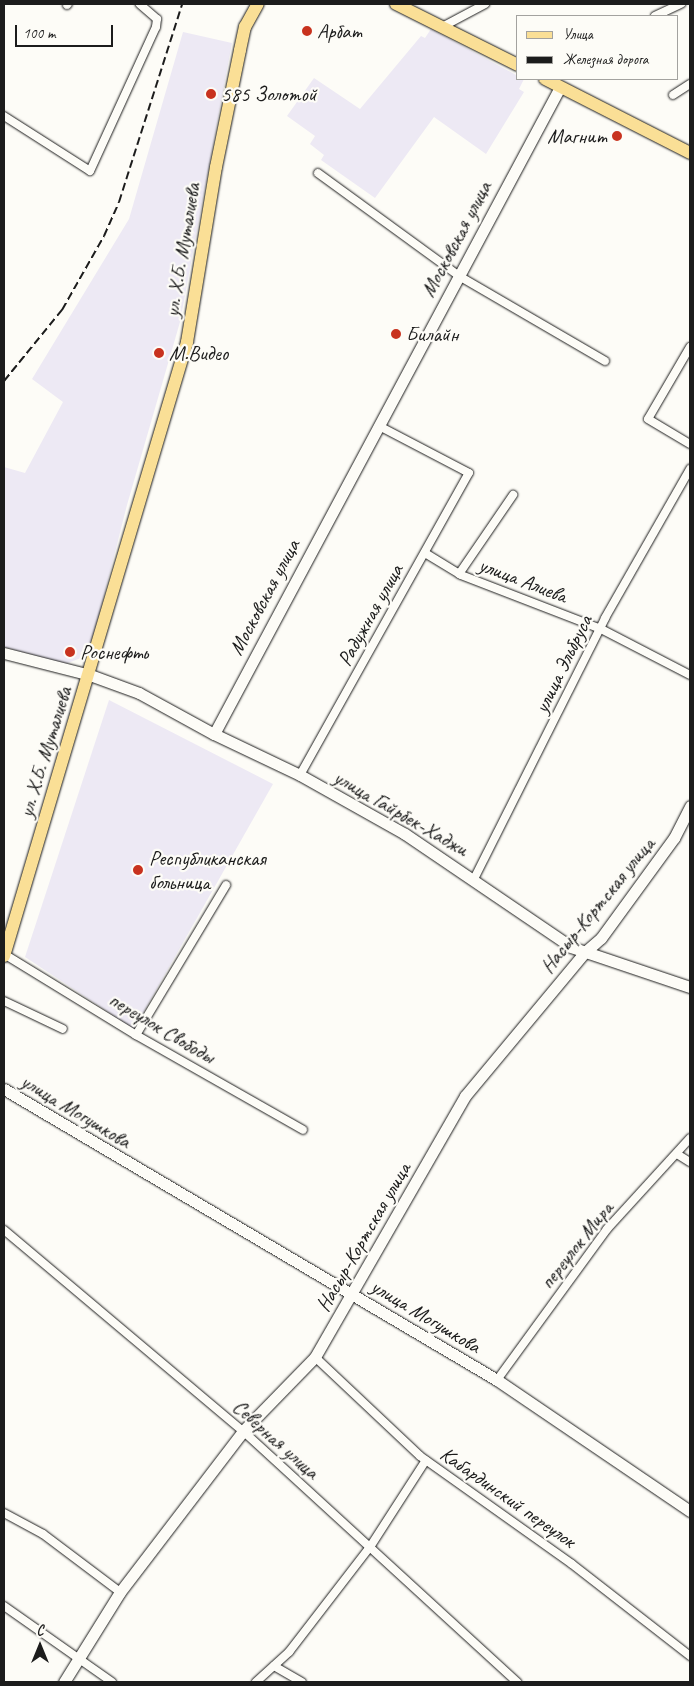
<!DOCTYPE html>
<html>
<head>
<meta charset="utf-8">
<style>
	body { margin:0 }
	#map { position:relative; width:694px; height:1686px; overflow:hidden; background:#fdfcf7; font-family:Caveat,sans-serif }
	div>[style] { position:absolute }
	.built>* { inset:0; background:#ede9f4 }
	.roads { filter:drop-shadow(0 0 1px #1c1c1c) drop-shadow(0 0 1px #1c1c1c) }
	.street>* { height:8px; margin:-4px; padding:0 4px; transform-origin:4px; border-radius:4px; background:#fdfcf7 }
	.secondary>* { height:11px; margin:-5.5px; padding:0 5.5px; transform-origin:5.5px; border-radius:5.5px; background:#fdfcf7 }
	.primary>* { height:12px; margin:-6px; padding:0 6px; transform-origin:6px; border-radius:6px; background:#fadf96 }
	.rail>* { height:2px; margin-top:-1px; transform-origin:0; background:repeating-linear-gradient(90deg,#1c1c1c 0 8px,transparent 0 12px) }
	.dots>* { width:14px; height:14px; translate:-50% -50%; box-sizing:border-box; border:2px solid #fdfcf7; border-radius:50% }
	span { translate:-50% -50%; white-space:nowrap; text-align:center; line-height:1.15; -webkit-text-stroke:4.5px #fdfcf7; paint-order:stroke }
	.poi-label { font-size:21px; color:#1c1c1c }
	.left { translate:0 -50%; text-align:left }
	.right { translate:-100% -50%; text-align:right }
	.street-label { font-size:21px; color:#1c1c1c }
	.frame { position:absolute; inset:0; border:5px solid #1c1c1c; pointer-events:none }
	.legend { position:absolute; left:516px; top:15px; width:162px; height:65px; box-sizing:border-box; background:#fdfcf7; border:1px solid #a3a29f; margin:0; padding:6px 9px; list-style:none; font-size:15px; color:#1c1c1c }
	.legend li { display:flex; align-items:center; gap:10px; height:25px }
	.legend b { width:25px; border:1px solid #a3a29f }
	.north { position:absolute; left:15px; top:1621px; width:50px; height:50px; -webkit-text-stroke:4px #fdfcf7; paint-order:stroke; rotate:0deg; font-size:14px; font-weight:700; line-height:20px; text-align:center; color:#1c1c1c }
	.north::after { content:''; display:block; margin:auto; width:18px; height:22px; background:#1c1c1c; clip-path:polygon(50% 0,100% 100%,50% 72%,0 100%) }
	.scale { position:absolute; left:15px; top:25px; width:98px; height:22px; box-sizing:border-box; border:2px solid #1c1c1c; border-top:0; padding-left:6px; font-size:15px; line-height:18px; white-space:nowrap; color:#1c1c1c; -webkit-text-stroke:4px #fdfcf7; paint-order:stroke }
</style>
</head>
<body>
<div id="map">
	<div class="built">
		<i style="clip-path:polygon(431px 29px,518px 76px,518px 79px,524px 79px,519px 89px,524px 92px,486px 154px,434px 117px,375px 198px,321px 160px,324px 155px,310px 144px,315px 136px,287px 116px,314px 78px,360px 109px,421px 36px,425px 38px)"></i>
		<i style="clip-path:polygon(183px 32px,232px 43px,180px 322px,127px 505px,89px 655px,65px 664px,4px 647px,4px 467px,25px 473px,63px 402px,32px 379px,129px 219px)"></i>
		<i style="clip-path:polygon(109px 700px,273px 784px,134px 1029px,25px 957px)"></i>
	</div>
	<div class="roads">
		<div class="street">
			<i style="left:67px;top:5px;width:1px;rotate:-45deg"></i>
			<i style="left:655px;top:16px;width:29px;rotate:-25deg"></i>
			<i style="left:442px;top:27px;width:49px;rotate:-28.1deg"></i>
			<i style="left:673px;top:95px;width:20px;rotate:-33deg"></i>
			<i style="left:4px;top:116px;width:102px;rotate:32.6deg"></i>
			<i style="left:90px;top:171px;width:158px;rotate:-65.4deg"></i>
			<i style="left:156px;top:27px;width:8px;rotate:-83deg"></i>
			<i style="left:157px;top:19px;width:23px;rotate:-139deg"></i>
			<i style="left:318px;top:173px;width:175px;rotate:36.1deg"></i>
			<i style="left:459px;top:276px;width:169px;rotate:30.2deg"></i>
			<i style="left:690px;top:347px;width:83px;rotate:120.3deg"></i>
			<i style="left:648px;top:419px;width:49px;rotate:30.8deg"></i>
			<i style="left:425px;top:553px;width:42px;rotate:31.4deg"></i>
			<i style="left:461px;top:575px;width:150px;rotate:21.1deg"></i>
			<i style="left:601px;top:629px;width:100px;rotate:27.3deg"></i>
			<i style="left:459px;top:574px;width:96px;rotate:-55.6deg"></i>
			<i style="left:300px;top:775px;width:346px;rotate:-60.8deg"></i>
			<i style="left:469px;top:473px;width:102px;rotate:-152.4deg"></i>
			<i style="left:474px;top:879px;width:292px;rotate:-63.3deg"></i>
			<i style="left:605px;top:618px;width:172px;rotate:-60.3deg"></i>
			<i style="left:4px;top:954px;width:155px;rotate:31.5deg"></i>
			<i style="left:136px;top:1035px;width:192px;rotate:29.6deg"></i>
			<i style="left:4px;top:1001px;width:65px;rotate:25.4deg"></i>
			<i style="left:136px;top:1035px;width:175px;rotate:-59deg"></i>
			<i style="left:677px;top:1154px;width:15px;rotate:32deg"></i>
			<i style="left:4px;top:1230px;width:312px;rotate:40.1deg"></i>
			<i style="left:243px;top:1431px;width:372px;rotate:42.5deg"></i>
			<i style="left:315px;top:1357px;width:144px;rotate:43.3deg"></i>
			<i style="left:420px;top:1456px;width:186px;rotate:35.4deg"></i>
			<i style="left:572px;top:1564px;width:150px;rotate:37.9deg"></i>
			<i style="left:497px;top:1380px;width:187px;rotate:-53.9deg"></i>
			<i style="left:607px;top:1229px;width:123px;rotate:-47.6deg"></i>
			<i style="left:4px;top:1513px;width:44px;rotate:28.3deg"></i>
			<i style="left:43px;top:1534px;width:96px;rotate:37deg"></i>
			<i style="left:4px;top:1606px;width:132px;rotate:35.1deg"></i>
			<i style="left:274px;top:1666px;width:32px;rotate:30deg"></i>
			<i style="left:256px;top:1682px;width:45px;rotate:-42.3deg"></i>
			<i style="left:289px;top:1652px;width:133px;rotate:-52.4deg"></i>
			<i style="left:370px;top:1547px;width:103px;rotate:-57.2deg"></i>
		</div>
		<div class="secondary">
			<i style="left:4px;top:653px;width:89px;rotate:14.3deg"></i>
			<i style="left:90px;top:675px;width:52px;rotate:20.2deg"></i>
			<i style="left:139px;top:693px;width:85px;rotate:28.7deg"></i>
			<i style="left:214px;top:734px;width:95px;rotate:25.5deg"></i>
			<i style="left:300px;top:775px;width:120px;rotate:29.3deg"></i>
			<i style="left:405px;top:834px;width:201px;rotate:34.2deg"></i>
			<i style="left:571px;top:947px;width:126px;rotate:18.6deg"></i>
			<i style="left:214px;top:734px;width:734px;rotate:-61.86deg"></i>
			<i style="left:4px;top:1089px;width:572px;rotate:30.55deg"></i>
			<i style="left:497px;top:1380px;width:233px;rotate:34.2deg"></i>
			<i style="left:64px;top:1682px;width:106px;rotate:-58.1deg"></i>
			<i style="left:120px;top:1592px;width:203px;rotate:-52.6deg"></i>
			<i style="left:243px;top:1431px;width:103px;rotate:-45.8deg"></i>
			<i style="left:315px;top:1357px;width:301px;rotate:-60.1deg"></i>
			<i style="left:465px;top:1096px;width:187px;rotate:-50.2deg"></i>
			<i style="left:585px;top:952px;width:21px;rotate:-41deg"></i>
			<i style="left:601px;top:938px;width:124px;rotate:-53.9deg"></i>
			<i style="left:674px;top:838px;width:36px;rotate:-63deg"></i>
		</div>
		<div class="primary">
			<i style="left:396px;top:4px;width:136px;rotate:26.6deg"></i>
			<i style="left:545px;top:79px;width:163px;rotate:27deg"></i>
			<i style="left:4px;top:956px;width:641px;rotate:-73.4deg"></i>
			<i style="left:187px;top:342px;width:177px;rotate:-80.6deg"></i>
			<i style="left:216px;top:167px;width:119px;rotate:-78.4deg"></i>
			<i style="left:240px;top:50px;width:24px;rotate:-78deg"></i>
			<i style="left:245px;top:27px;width:26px;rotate:-61deg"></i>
		</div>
	</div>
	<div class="rail">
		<i style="left:4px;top:381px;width:92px;rotate:-50.8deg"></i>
		<i style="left:62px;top:310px;width:85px;rotate:-60.4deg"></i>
		<i style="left:104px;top:236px;width:37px;rotate:-66deg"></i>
		<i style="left:119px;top:202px;width:208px;rotate:-72.3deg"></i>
	</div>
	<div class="dots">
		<i style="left:307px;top:31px;background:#c8321e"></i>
		<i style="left:211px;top:94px;background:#c8321e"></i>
		<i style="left:617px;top:136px;background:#c8321e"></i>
		<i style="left:396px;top:334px;background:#c8321e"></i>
		<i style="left:159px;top:353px;background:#c8321e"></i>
		<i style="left:70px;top:652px;background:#c8321e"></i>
		<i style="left:138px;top:870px;background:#c8321e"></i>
	</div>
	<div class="poi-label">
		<span class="left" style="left:317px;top:31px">Арбат</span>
		<span class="left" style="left:221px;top:94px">585 Золотой</span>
		<span class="right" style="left:607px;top:136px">Магнит</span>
		<span class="left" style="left:406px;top:334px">Билайн</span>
		<span class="left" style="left:169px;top:353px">М.Видео</span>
		<span class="left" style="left:80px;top:652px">Роснефть</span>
		<span class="left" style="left:149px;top:870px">Республиканская<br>больница</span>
	</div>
	<div class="street-label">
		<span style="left:456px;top:239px;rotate:-62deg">Московская улица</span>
		<span style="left:182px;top:250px;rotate:-81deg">ул. Х.Б. Муталиева</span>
		<span style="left:523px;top:580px;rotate:21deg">улица Алиева</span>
		<span style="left:264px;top:597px;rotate:-62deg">Московская улица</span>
		<span style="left:370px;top:615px;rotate:-61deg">Радужная улица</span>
		<span style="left:563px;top:664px;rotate:-64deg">улица Эльбруса</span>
		<span style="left:45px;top:752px;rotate:-73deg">ул. Х.Б. Муталиева</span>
		<span style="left:401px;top:813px;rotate:30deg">улица Гайрбек-Хаджи</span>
		<span style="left:597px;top:905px;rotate:-51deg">Насыр-Кортская улица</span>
		<span style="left:162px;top:1028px;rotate:31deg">переулок Свободы</span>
		<span style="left:76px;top:1111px;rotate:31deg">улица Могушкова</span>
		<span style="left:363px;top:1237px;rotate:-60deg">Насыр-Кортская улица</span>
		<span style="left:576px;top:1245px;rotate:-52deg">переулок Мира</span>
		<span style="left:426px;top:1316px;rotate:31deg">улица Могушкова</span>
		<span style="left:276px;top:1439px;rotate:42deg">Северная улица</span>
		<span style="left:508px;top:1497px;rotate:35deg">Кабардинский переулок</span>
	</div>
	<div class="frame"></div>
	<ul class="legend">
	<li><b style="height:6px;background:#fadf96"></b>Улица</li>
	<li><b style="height:6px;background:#1c1c1c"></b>Железная дорога</li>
	</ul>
	<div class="north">С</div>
	<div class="scale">100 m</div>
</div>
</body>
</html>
